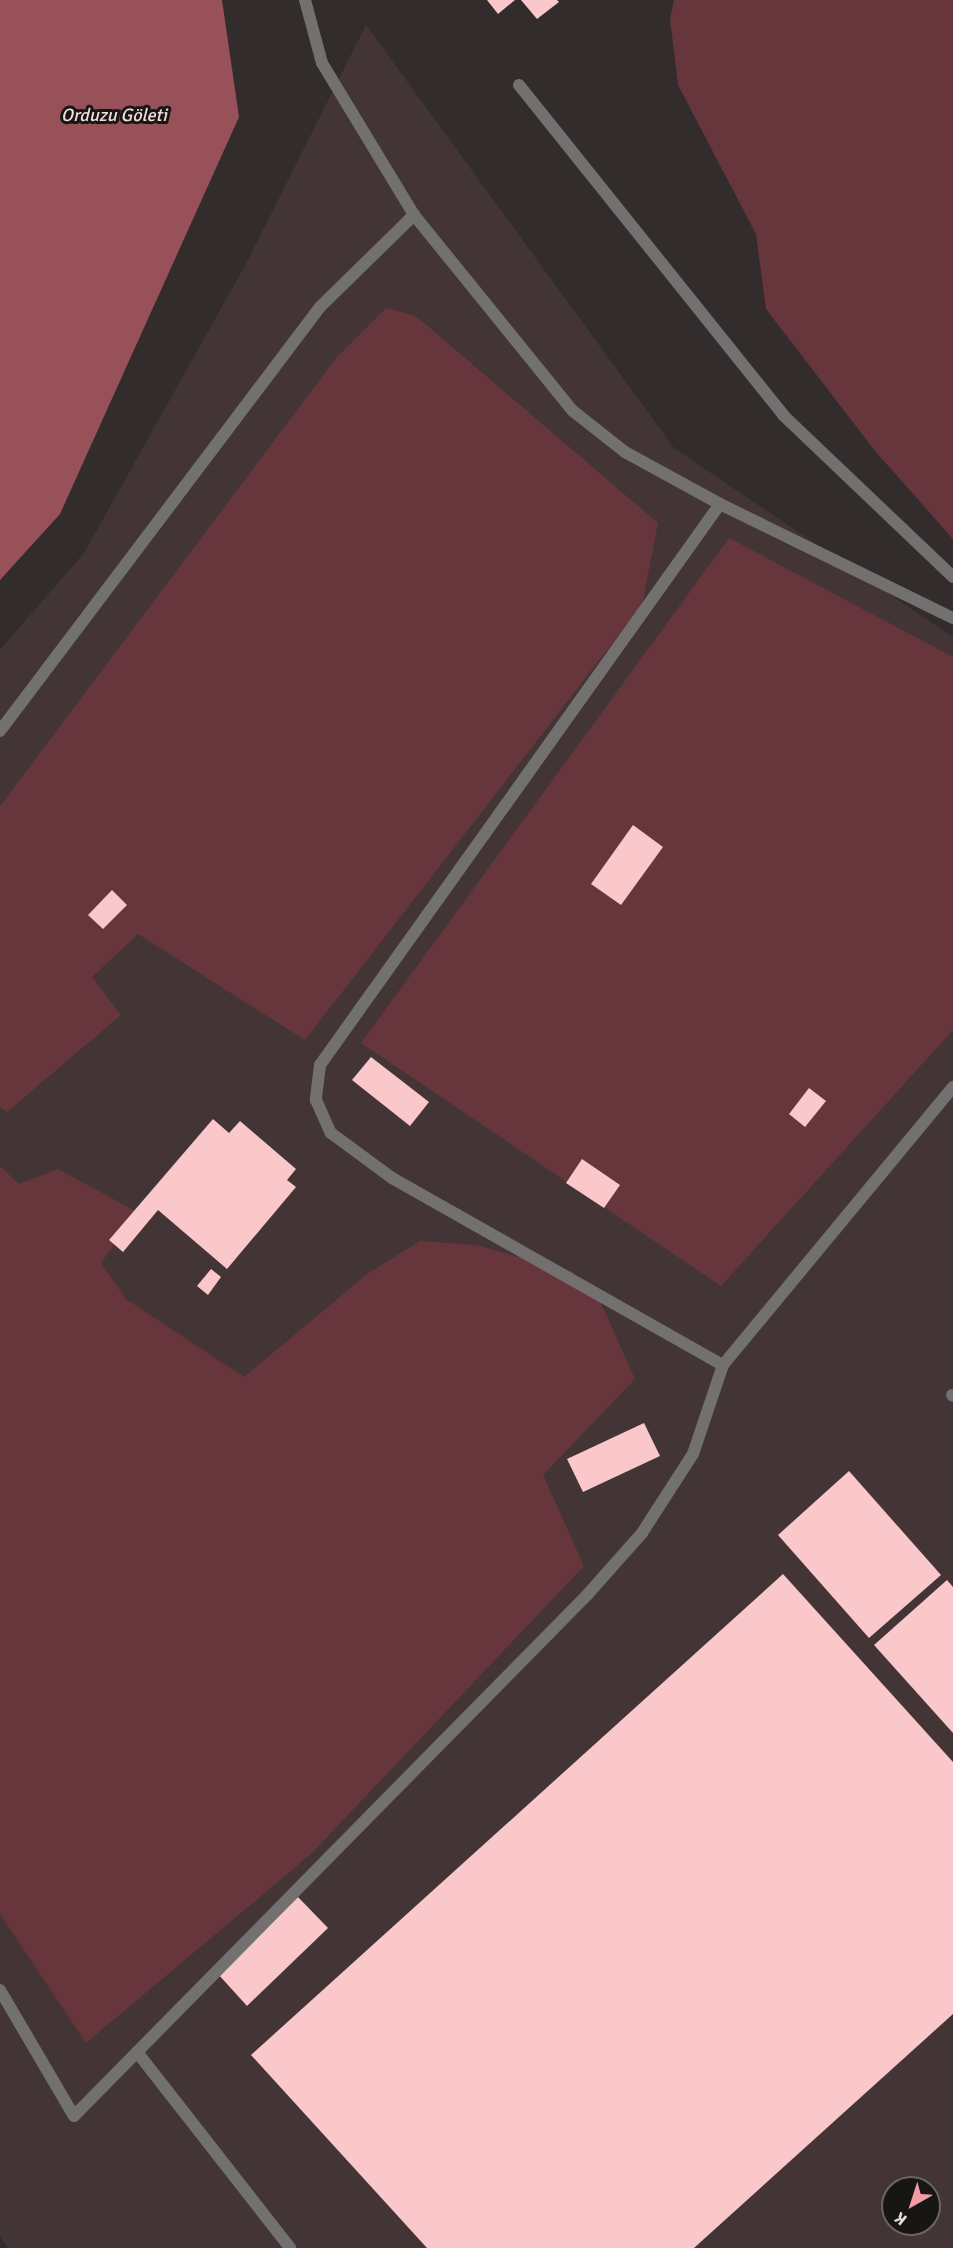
<!DOCTYPE html>
<html>
<head>
<meta charset="utf-8">
<style>
	body { margin:0 }
	#map { position:relative; width:953px; height:2248px; overflow:hidden; background:#332c2c; font-family:Signika,sans-serif }
	div>[style] { position:absolute }
	.built>* { inset:0; background:#433536 }
	.green>* { inset:0; background:#66363c }
	.water>* { inset:0; background:#995159 }
	.building>* { inset:0; background:#fac7cb }
	.service>* { height:12px; margin:-6px; padding:0 6px; transform-origin:6px; border-radius:6px; background:#737070 }
	.minor>* { height:12px; margin:-6px; padding:0 6px; transform-origin:6px; border-radius:6px; background:#737070 }
	span { translate:-50% -50%; white-space:nowrap; text-align:center; line-height:1.15; -webkit-text-stroke:6px #181515; paint-order:stroke }
	.water-label { font-size:18px; color:#f3dcdd; font-style:italic }
	.north { position:absolute; left:881px; top:2176px; width:60px; height:60px; box-sizing:border-box; background:#181515; border:2px solid #696565; border-radius:50%; rotate:219deg; font-size:16px; font-weight:700; line-height:24px; text-align:center; color:#e2dede }
	.north::after { content:''; display:block; margin:auto; width:21px; height:27px; background:#f49aa3; clip-path:polygon(50% 0,100% 100%,50% 72%,0 100%) }
</style>
</head>
<body>
<div id="map">
	<div class="built">
		<i style="clip-path:polygon(evenodd,366px 25px,674px 448px,953px 637px,953px 2248px,8px 2248px,0 2236px,0 650px,84px 553px,247px 262px,366px 25px,893px 2188px,929px 2188px,929px 2224px,893px 2224px,893px 2188px)"></i>
	</div>
	<div class="green">
		<i style="clip-path:polygon(674px 0,953px 0,953px 539px,875px 451px,766px 309px,756px 234px,678px 85px,670px 19px)"></i>
		<i style="clip-path:polygon(386px 308px,416px 316px,658px 523px,642px 605px,305px 1040px,138px 934px,92px 977px,121px 1015px,7px 1112px,0 1107px,0 806px,336px 358px)"></i>
		<i style="clip-path:polygon(729px 538px,953px 657px,953px 1030px,721px 1286px,361px 1043px)"></i>
		<i style="clip-path:polygon(0 1166px,19px 1184px,58px 1169px,137px 1212px,101px 1263px,126px 1299px,244px 1377px,367px 1274px,420px 1241px,476px 1245px,573px 1272px,600px 1301px,635px 1379px,543px 1475px,584px 1566px,311px 1854px,86px 2043px,0 1914px)"></i>
	</div>
	<div class="water">
		<i style="clip-path:polygon(0 0,222px 0,239px 117px,60px 514px,0 580px)"></i>
	</div>
	<div class="building">
		<i style="clip-path:polygon(487px 0,515px 0,498px 14px)"></i>
		<i style="clip-path:polygon(521px 0,557px 0,559px 2px,537px 19px)"></i>
		<i style="clip-path:polygon(633px 825px,663px 847px,621px 905px,591px 884px)"></i>
		<i style="clip-path:polygon(112px 890px,127px 905px,103px 929px,88px 915px)"></i>
		<i style="clip-path:polygon(371px 1057px,429px 1102px,410px 1126px,352px 1080px)"></i>
		<i style="clip-path:polygon(809px 1088px,826px 1101px,805px 1127px,789px 1114px)"></i>
		<i style="clip-path:polygon(213px 1119px,229px 1133px,240px 1121px,296px 1169px,287px 1180px,296px 1187px,227px 1269px,158px 1210px,123px 1252px,109px 1240px)"></i>
		<i style="clip-path:polygon(582px 1159px,620px 1185px,604px 1208px,566px 1183px)"></i>
		<i style="clip-path:polygon(211px 1269px,221px 1277px,208px 1295px,197px 1286px)"></i>
		<i style="clip-path:polygon(644px 1423px,660px 1456px,583px 1492px,567px 1459px)"></i>
		<i style="clip-path:polygon(849px 1471px,941px 1575px,869px 1638px,778px 1535px)"></i>
		<i style="clip-path:polygon(783px 1574px,953px 1762px,953px 2014px,694px 2248px,427px 2248px,251px 2055px)"></i>
		<i style="clip-path:polygon(947px 1580px,953px 1587px,953px 1733px,874px 1645px)"></i>
		<i style="clip-path:polygon(298px 1897px,328px 1928px,247px 2006px,218px 1974px)"></i>
	</div>
	<div class="service">
		<i style="left:519px;top:85px;width:423px;rotate:51.3deg"></i>
		<i style="left:783px;top:415px;width:235px;rotate:43.6deg"></i>
		<i style="left:952px;top:1395px;width:1px;rotate:45deg"></i>
	</div>
	<div class="minor">
		<i style="left:305px;top:0;width:65px;rotate:74.9deg"></i>
		<i style="left:322px;top:63px;width:178px;rotate:58.8deg"></i>
		<i style="left:414px;top:215px;width:252px;rotate:51deg"></i>
		<i style="left:573px;top:411px;width:66px;rotate:38.3deg"></i>
		<i style="left:625px;top:452px;width:108px;rotate:28.7deg"></i>
		<i style="left:720px;top:504px;width:259px;rotate:26.1deg"></i>
		<i style="left:720px;top:504px;width:689px;rotate:125.49deg"></i>
		<i style="left:320px;top:1065px;width:35px;rotate:97deg"></i>
		<i style="left:316px;top:1100px;width:36px;rotate:66deg"></i>
		<i style="left:331px;top:1133px;width:76px;rotate:36.4deg"></i>
		<i style="left:392px;top:1178px;width:380px;rotate:29.5deg"></i>
		<i style="left:0;top:731px;width:531px;rotate:-52.96deg"></i>
		<i style="left:320px;top:307px;width:132px;rotate:-44.4deg"></i>
		<i style="left:0;top:1990px;width:146px;rotate:59.6deg"></i>
		<i style="left:74px;top:2116px;width:731px;rotate:-45.44deg"></i>
		<i style="left:587px;top:1595px;width:83px;rotate:-48.4deg"></i>
		<i style="left:642px;top:1533px;width:94px;rotate:-57.2deg"></i>
		<i style="left:693px;top:1454px;width:94px;rotate:-71.4deg"></i>
		<i style="left:723px;top:1365px;width:361px;rotate:-50.4deg"></i>
		<i style="left:137px;top:2052px;width:249px;rotate:52deg"></i>
	</div>
	<div class="water-label">
		<span style="left:114px;top:115px">Orduzu Göleti</span>
	</div>
	<div class="north">K</div>
</div>
</body>
</html>
